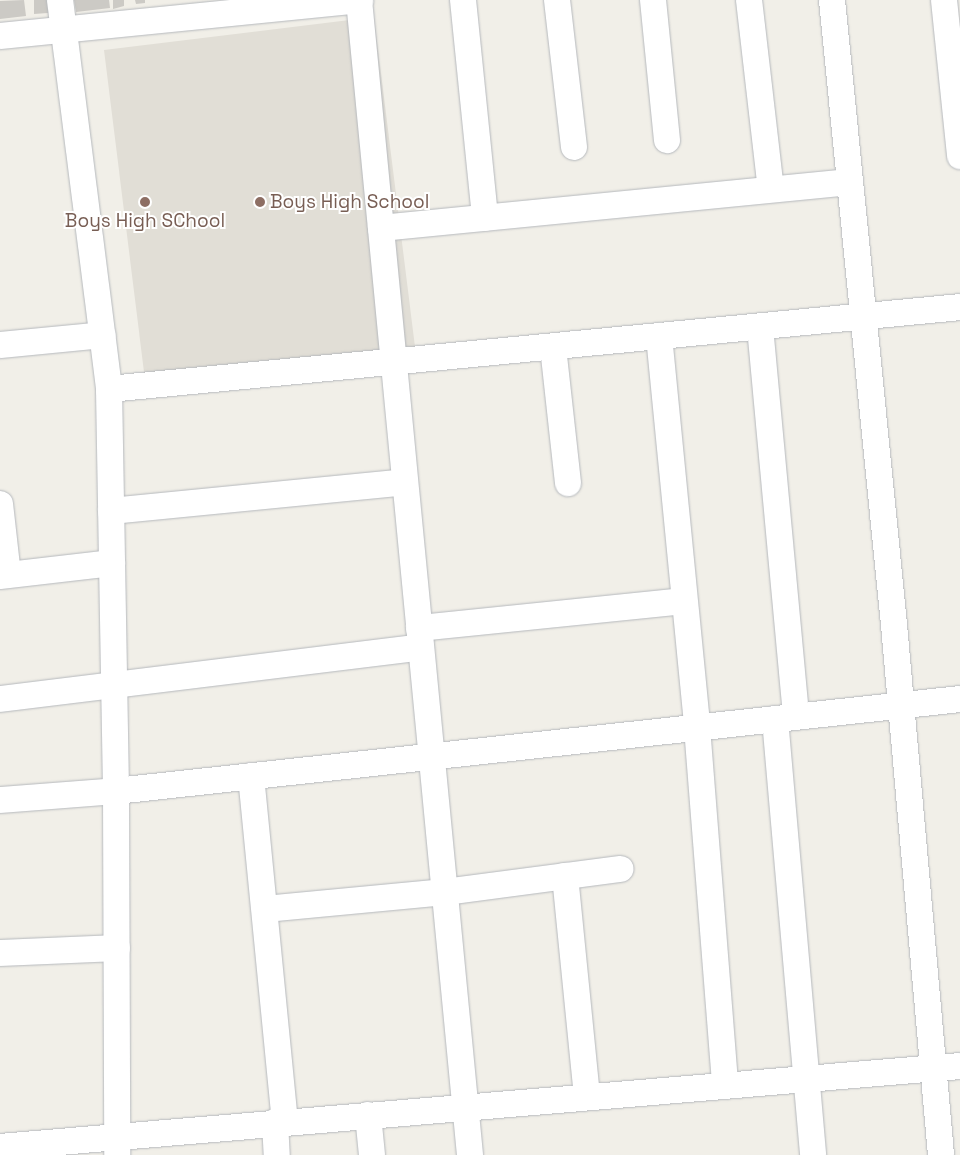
<!DOCTYPE html>
<html>
<head>
<meta charset="utf-8">
<style>
	body { margin:0 }
	#map { position:relative; width:960px; height:1155px; overflow:hidden; background:#f1efe8; font-family:"Space Grotesk",sans-serif }
	div>[style] { position:absolute }
	.education>* { inset:0; background:#e1ded6 }
	.building>* { inset:0; background:#cccac5 }
	.roads { filter:drop-shadow(0 0 1px #b5b8bc) drop-shadow(0 0 1px #b5b8bc) }
	.minor>* { height:26px; margin:-13px; padding:0 13px; transform-origin:13px; border-radius:13px; background:#fff }
	.dots>* { width:14px; height:14px; translate:-50% -50%; box-sizing:border-box; border:2px solid #fff; border-radius:50% }
	span { translate:-50% -50%; white-space:nowrap; text-align:center; line-height:1.15; -webkit-text-stroke:4px #fff; paint-order:stroke }
	.education-label { font-size:19px; color:#785e54 }
	.left { translate:0 -50%; text-align:left }
</style>
</head>
<body>
<div id="map">
	<div class="education">
		<i style="clip-path:polygon(374px 17px,416px 355px,146px 388px,104px 50px)"></i>
	</div>
	<div class="building">
		<i style="clip-path:polygon(24px 0,26px 16px,0 19px,0 1px)"></i>
		<i style="clip-path:polygon(34px 0,58px 0,61px 12px,34px 14px)"></i>
		<i style="clip-path:polygon(74px 0,109px 0,110px 8px,76px 12px)"></i>
		<i style="clip-path:polygon(113px 0,124px 0,124px 6px,113px 9px)"></i>
		<i style="clip-path:polygon(135px 0,145px 0,145px 3px,136px 4px)"></i>
	</div>
	<div class="roads">
		<div class="minor">
			<i style="left:60px;top:0;width:392px;rotate:82.8deg"></i>
			<i style="left:109px;top:389px;width:402px;rotate:89deg"></i>
			<i style="left:116px;top:791px;width:364px;rotate:89.8deg"></i>
			<i style="left:359px;top:0;width:1160px;rotate:84.51deg"></i>
			<i style="left:463px;top:0;width:219px;rotate:84.2deg"></i>
			<i style="left:557px;top:0;width:148px;rotate:83.4deg"></i>
			<i style="left:653px;top:0;width:141px;rotate:84.3deg"></i>
			<i style="left:749px;top:0;width:190px;rotate:83.4deg"></i>
			<i style="left:832px;top:0;width:628px;rotate:84.33deg"></i>
			<i style="left:894px;top:625px;width:532px;rotate:84.93deg"></i>
			<i style="left:944px;top:0;width:157px;rotate:84.1deg"></i>
			<i style="left:0;top:36px;width:362px;rotate:-5.7deg"></i>
			<i style="left:381px;top:228px;width:471px;rotate:-5.6deg"></i>
			<i style="left:760px;top:327px;width:391px;rotate:84.7deg"></i>
			<i style="left:659px;top:336px;width:393px;rotate:84.4deg"></i>
			<i style="left:697px;top:727px;width:359px;rotate:85.5deg"></i>
			<i style="left:0;top:345px;width:103px;rotate:-5.5deg"></i>
			<i style="left:553px;top:347px;width:137px;rotate:83.7deg"></i>
			<i style="left:109px;top:389px;width:855px;rotate:-5.5deg"></i>
			<i style="left:0;top:504px;width:71px;rotate:83.6deg"></i>
			<i style="left:111px;top:511px;width:295px;rotate:-5.6deg"></i>
			<i style="left:0;top:576px;width:113px;rotate:-6.6deg"></i>
			<i style="left:419px;top:628px;width:266px;rotate:-5.8deg"></i>
			<i style="left:0;top:699px;width:424px;rotate:-7deg"></i>
			<i style="left:775px;top:719px;width:438px;rotate:85deg"></i>
			<i style="left:251px;top:776px;width:348px;rotate:84.4deg"></i>
			<i style="left:0;top:800px;width:116px;rotate:-4.4deg"></i>
			<i style="left:116px;top:791px;width:849px;rotate:-6.22deg"></i>
			<i style="left:565px;top:876px;width:221px;rotate:84.3deg"></i>
			<i style="left:265px;top:909px;width:181px;rotate:-5.4deg"></i>
			<i style="left:445px;top:892px;width:177px;rotate:-7.5deg"></i>
			<i style="left:0;top:953px;width:117px;rotate:-2.4deg"></i>
			<i style="left:368px;top:1115px;width:40px;rotate:84.3deg"></i>
			<i style="left:275px;top:1122px;width:33px;rotate:87deg"></i>
			<i style="left:0;top:1147px;width:963px;rotate:-4.82deg"></i>
		</div>
	</div>
	<div class="dots">
		<i style="left:145px;top:202px;background:#8d6e63"></i>
		<i style="left:260px;top:202px;background:#8d6e63"></i>
	</div>
	<div class="education-label">
		<span class="left" style="left:270px;top:202px">Boys High School</span>
		<span style="left:145px;top:221px">Boys High SChool</span>
	</div>
</div>
</body>
</html>
